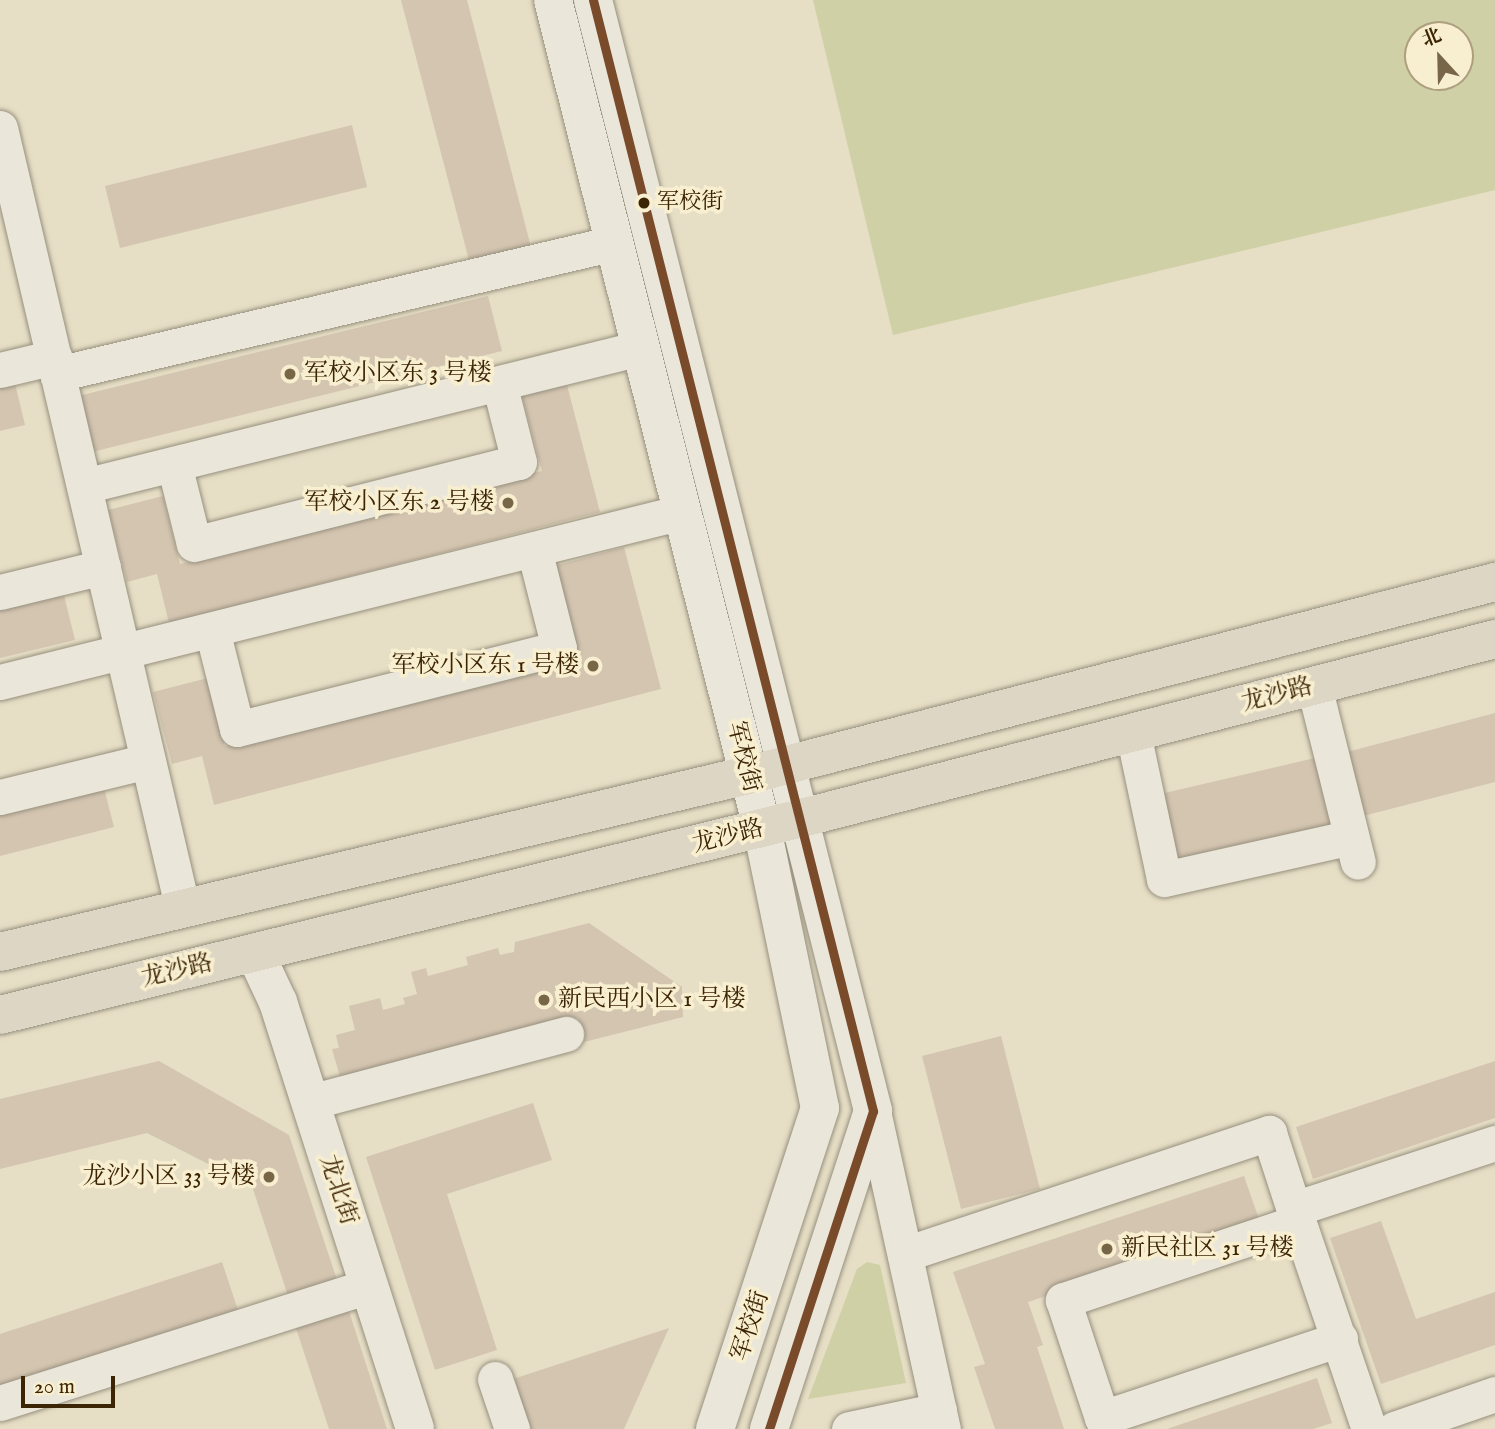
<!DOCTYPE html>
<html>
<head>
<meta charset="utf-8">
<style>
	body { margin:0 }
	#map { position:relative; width:1495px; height:1429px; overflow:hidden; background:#e6dec5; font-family:"IM FELL English","Noto Serif SC",serif }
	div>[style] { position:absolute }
	.green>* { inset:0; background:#cfd0a6 }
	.building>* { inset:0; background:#d4c5b1 }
	.roads { filter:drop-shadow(0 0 2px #97907e) drop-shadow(0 0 2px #97907e) }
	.minor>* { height:35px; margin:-17.5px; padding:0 17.5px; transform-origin:17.5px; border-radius:17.5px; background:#eae6d9 }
	.tertiary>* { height:38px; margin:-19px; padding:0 19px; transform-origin:19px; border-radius:19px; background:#eae6d9 }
	.secondary>* { height:38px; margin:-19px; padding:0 19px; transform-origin:19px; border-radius:19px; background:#eae6d9 }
	.primary>* { height:38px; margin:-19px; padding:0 19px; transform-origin:19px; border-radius:19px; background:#ded6c4 }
	.bus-1>* { height:9px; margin:-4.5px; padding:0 4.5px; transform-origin:4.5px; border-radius:4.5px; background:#7a4b2a }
	.dots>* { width:19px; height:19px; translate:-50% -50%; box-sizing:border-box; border:4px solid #f8eed0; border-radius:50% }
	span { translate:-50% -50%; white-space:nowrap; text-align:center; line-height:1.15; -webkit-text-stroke:7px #f8eed0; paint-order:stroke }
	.bus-label { font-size:22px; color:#3c2504 }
	.left { translate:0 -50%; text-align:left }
	.poi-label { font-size:24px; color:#3c2504 }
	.right { translate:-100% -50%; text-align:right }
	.street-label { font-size:24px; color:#3c2504 }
	.north { position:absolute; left:1404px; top:21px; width:70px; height:70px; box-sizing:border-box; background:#f8eed0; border:2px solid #ad9e7e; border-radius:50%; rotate:338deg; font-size:19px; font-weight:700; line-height:28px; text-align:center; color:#3c2504 }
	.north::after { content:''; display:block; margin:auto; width:24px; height:32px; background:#786648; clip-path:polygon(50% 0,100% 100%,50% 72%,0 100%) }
	.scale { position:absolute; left:21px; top:1376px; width:94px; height:32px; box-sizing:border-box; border:4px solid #3c2504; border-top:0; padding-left:9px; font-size:21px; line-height:24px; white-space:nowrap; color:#3c2504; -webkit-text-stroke:5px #f8eed0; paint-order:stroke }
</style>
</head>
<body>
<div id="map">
	<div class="green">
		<i style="clip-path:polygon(evenodd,813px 0,1495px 0,1495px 190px,893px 335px,813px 0,1460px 35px,1460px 77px,1418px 77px,1418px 35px,1460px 35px)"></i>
		<i style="clip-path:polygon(867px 1262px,880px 1265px,906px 1383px,808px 1399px,857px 1269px)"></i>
	</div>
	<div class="building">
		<i style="clip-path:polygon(401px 0,467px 0,531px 247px,470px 264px)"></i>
		<i style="clip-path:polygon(352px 125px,367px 187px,120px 248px,105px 186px)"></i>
		<i style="clip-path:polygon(488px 296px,502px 351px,92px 452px,78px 396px)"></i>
		<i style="clip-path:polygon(13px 375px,25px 425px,0 431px,0 378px)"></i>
		<i style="clip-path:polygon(567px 385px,600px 512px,169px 623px,157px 574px,127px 582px,108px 510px,163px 496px,180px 564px,542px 471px,522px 396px)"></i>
		<i style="clip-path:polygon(624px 547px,661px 689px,214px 805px,202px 756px,172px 764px,153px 692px,208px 678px,225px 746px,574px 655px,551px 567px)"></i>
		<i style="clip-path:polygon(62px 587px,75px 640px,0 658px,0 602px)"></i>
		<i style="clip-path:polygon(1495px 713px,1495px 782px,1363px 816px,1347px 752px)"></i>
		<i style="clip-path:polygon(1315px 758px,1331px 828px,1173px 865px,1156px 795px)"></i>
		<i style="clip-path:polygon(103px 784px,114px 827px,0 856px,0 810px)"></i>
		<i style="clip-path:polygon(589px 923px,682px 987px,683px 1017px,584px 1042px,578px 1018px,341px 1080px,332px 1049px,339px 1048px,336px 1035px,355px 1030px,349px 1006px,380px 998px,383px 1010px,405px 1004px,403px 998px,417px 994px,411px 972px,426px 968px,428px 976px,468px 965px,466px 957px,498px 948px,500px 955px,514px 952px,515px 942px)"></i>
		<i style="clip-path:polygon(1001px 1036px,1040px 1189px,961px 1209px,922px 1056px)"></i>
		<i style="clip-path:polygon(159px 1061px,289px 1135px,338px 1283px,289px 1299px,252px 1186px,147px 1133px,0 1169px,0 1099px)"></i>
		<i style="clip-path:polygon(1495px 1061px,1495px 1118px,1313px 1179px,1296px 1127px)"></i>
		<i style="clip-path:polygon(533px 1103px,552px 1160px,447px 1194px,497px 1350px,435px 1370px,366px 1157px)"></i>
		<i style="clip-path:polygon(1244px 1176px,1261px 1225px,1028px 1302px,1043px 1345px,1037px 1347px,1064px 1429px,995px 1429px,974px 1367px,985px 1364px,953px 1272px)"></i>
		<i style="clip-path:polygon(1381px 1221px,1416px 1319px,1495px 1292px,1495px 1345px,1381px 1384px,1330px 1238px)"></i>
		<i style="clip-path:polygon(222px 1262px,239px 1313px,0 1390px,0 1334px)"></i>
		<i style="clip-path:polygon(347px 1305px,387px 1429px,329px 1429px,294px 1322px)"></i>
		<i style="clip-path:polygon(669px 1328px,624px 1429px,529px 1429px,513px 1379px)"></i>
		<i style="clip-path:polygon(1317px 1378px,1332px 1423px,1313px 1429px,1167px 1429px)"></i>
	</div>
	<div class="roads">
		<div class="minor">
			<i style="left:0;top:128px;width:799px;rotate:76.83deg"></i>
			<i style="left:0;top:370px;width:56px;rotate:-13.5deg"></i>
			<i style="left:57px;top:374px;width:572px;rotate:-13.23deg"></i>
			<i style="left:174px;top:464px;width:82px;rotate:76deg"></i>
			<i style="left:194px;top:544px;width:335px;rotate:-14.2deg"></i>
			<i style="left:519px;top:462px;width:81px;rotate:-104.2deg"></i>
			<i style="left:84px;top:486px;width:573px;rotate:-13.94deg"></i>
			<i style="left:0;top:592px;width:106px;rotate:-13.6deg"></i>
			<i style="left:212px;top:630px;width:102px;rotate:75.8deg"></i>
			<i style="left:237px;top:729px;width:332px;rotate:-14.1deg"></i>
			<i style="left:559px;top:648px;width:102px;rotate:-104.2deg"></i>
			<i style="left:0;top:682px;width:703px;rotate:-14deg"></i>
			<i style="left:1314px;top:686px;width:181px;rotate:76deg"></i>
			<i style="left:1133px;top:733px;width:149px;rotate:78deg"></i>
			<i style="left:1164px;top:879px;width:174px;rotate:-12.6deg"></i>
			<i style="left:0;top:797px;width:152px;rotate:-13.7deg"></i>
			<i style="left:310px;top:1102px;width:265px;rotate:-14.9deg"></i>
			<i style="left:873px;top:1111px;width:326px;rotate:77.6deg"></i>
			<i style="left:905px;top:1254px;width:384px;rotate:-18.4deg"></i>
			<i style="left:1269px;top:1133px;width:94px;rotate:72deg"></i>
			<i style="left:1298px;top:1222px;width:248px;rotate:161.6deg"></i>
			<i style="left:1063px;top:1300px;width:124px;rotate:71.7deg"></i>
			<i style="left:1102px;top:1418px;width:251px;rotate:-18.4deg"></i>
			<i style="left:495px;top:1379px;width:53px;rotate:71.2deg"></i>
			<i style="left:0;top:1403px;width:387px;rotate:-17.6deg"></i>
			<i style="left:849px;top:1429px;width:92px;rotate:-11.9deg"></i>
			<i style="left:1369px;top:1429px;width:232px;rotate:-108.8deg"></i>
			<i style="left:1294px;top:1209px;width:212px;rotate:-18.2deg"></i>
			<i style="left:1394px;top:1429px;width:107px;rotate:-19.1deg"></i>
		</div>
		<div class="tertiary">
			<i style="left:255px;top:953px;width:54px;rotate:64.9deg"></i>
			<i style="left:278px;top:1002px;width:448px;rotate:72.2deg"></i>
		</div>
		<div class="secondary">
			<i style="left:553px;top:0;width:854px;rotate:75.83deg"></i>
			<i style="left:762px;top:828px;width:286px;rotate:78.3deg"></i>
			<i style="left:820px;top:1108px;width:338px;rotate:108.1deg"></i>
			<i style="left:593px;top:0;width:1146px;rotate:75.85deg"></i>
			<i style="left:873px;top:1111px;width:335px;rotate:108.1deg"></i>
		</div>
		<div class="primary">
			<i style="left:0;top:952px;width:769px;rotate:-13.31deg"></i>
			<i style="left:748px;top:775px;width:772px;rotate:-14.49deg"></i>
			<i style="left:0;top:1015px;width:822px;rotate:-13.8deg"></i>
			<i style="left:798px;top:819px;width:720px;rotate:-14.48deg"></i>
		</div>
	</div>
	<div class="bus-1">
		<i style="left:593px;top:0;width:1146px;rotate:75.85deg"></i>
		<i style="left:873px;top:1111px;width:335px;rotate:108.1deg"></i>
	</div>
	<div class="dots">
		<i style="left:644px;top:203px;background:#3c2504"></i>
		<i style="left:290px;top:374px;background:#786648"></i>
		<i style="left:508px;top:503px;background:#786648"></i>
		<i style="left:593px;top:666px;background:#786648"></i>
		<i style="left:544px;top:1000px;background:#786648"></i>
		<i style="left:269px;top:1177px;background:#786648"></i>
		<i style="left:1107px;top:1249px;background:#786648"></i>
	</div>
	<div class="bus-label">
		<span class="left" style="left:657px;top:203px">军校街</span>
	</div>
	<div class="poi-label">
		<span class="left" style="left:304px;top:374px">军校小区东 3 号楼</span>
		<span class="right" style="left:494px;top:503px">军校小区东 2 号楼</span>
		<span class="right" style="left:579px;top:666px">军校小区东 1 号楼</span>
		<span class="left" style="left:558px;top:1000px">新民西小区 1 号楼</span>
		<span class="right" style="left:255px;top:1177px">龙沙小区 33 号楼</span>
		<span class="left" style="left:1121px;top:1249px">新民社区 31 号楼</span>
	</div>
	<div class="street-label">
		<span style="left:1277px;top:695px;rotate:-14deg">龙沙路</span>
		<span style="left:743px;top:757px;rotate:76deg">军校街</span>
		<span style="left:728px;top:837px;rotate:-14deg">龙沙路</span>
		<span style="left:177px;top:971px;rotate:-13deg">龙沙路</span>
		<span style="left:338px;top:1190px;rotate:72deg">龙北街</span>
		<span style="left:751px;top:1326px;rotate:-72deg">军校街</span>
	</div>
	<div class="north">北</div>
	<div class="scale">20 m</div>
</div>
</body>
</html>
